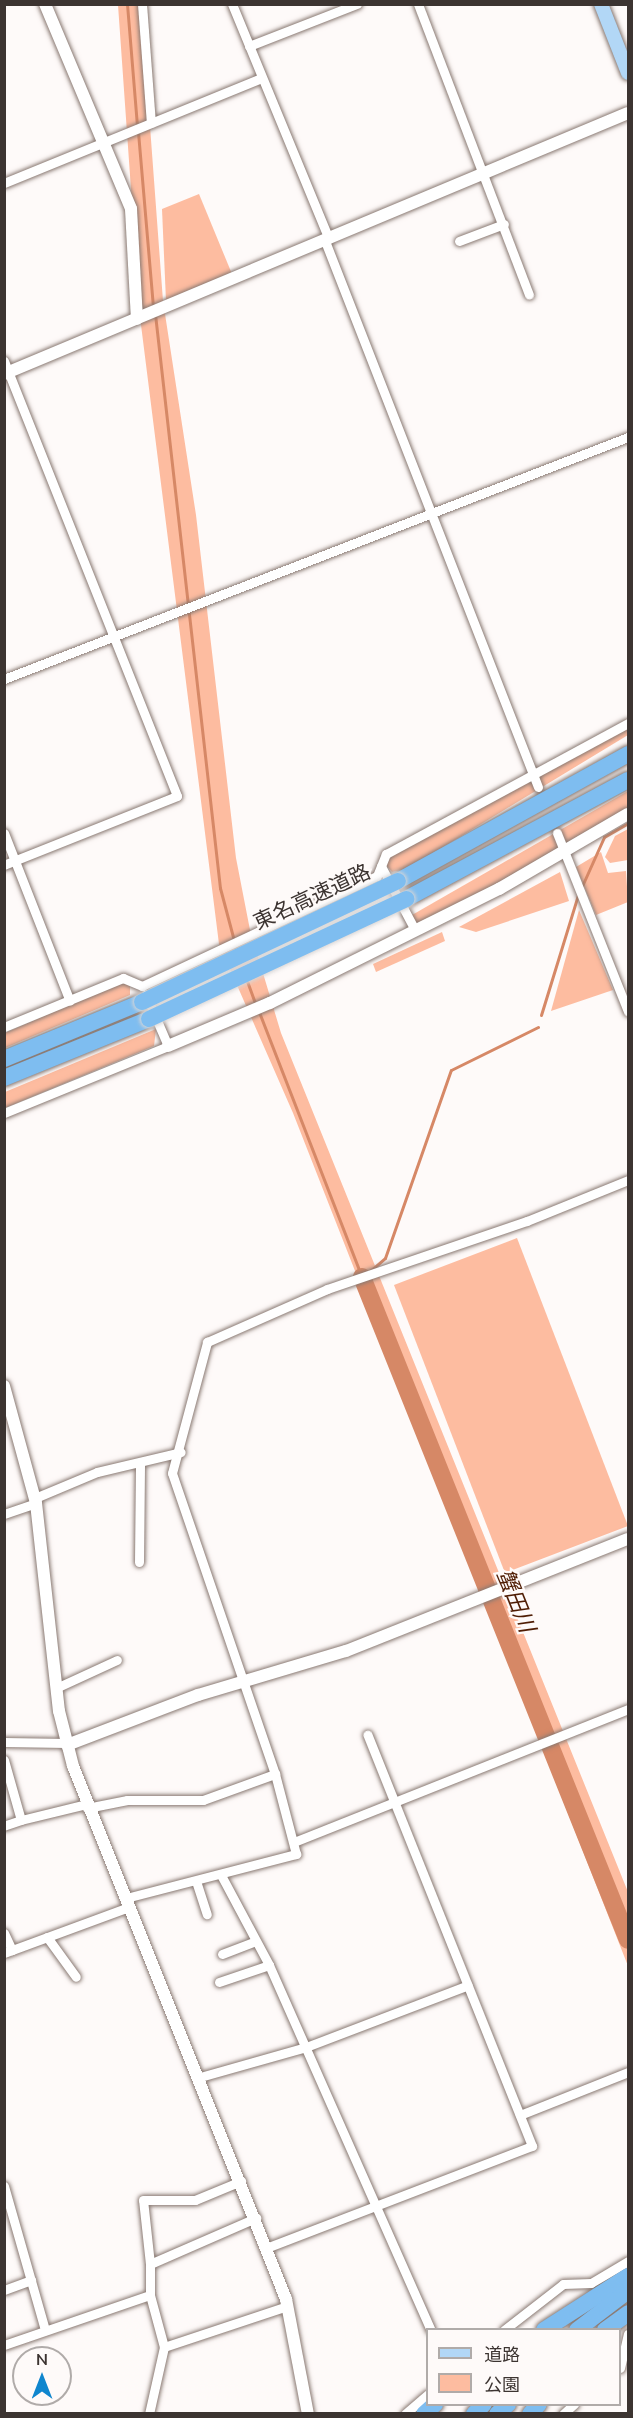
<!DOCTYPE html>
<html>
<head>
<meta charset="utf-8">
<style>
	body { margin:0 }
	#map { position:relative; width:633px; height:2418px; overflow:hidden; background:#fefaf9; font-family:"Nunito Sans","Noto Sans JP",sans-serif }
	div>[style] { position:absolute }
	.green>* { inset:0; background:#fdbca0 }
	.stream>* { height:3px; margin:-1.5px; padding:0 1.5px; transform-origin:1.5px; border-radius:1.5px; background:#d68866 }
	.river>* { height:18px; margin:-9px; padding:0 9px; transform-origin:9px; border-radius:9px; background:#d68866 }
	.roads { filter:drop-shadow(0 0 2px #897972) drop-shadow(0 0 2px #897972) }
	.street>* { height:9px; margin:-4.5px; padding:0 4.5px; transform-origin:4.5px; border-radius:4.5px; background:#fff }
	.secondary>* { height:12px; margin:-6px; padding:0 6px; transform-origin:6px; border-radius:6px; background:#fff }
	.primary>* { height:14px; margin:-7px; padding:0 7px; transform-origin:7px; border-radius:7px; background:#b2d7f6 }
	.highway>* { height:16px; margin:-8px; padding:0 8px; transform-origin:8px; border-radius:8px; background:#7ebdf0 }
	.bridges { filter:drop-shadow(0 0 2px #d8d6d6) drop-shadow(0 0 2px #d8d6d6) }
	.highway-bridge>* { height:16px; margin:-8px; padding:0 8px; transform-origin:8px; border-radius:8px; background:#7ebdf0 }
	span { translate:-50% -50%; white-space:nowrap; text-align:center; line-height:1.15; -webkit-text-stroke:4.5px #fefaf9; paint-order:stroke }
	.street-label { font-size:21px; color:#3c3431 }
	.water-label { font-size:22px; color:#4f1d04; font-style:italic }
	.frame { position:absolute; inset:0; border:6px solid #3c3431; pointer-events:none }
	.legend { position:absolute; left:426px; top:2328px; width:195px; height:78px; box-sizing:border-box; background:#fefaf9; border:2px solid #b0aba9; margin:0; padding:8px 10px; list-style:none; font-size:18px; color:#3c3431 }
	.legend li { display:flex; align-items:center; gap:12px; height:30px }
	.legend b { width:30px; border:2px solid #b0aba9 }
	.north { position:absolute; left:12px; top:2346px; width:60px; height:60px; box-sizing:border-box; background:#fefaf9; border:2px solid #b0aba9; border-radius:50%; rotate:0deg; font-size:16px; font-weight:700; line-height:24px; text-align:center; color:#3c3431 }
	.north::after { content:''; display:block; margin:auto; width:21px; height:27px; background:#1086ce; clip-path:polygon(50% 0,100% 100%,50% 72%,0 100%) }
</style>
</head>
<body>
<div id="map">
	<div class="green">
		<i style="clip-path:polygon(118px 5px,141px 5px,163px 301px,196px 515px,236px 858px,250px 930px,281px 1033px,628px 1892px,628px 1966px,293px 1113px,219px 944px,140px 317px)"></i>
		<i style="clip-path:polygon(199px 194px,232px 274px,166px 301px,162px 209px)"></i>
		<i style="clip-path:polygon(628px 723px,628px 735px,407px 869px,392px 872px,387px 866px,386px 854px)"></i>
		<i style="clip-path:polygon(628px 791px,628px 810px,415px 930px,412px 915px)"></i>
		<i style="clip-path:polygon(628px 829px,628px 860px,610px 863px,605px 857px,615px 836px)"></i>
		<i style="clip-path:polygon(601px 852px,608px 873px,626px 871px,628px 902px,596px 915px,576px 867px)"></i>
		<i style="clip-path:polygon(560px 872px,569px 901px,476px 932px,459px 927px)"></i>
		<i style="clip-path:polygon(579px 910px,613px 990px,551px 1011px)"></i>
		<i style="clip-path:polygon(442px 932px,445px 941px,376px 972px,373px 964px)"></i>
		<i style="clip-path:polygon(122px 982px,130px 985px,130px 995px,5px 1048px,5px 1033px)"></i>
		<i style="clip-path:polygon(156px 1029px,154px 1046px,5px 1108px,5px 1092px)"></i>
		<i style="clip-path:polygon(517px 1238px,628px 1526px,505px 1573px,394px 1285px)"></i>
	</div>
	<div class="stream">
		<i style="left:127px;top:4px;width:121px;rotate:85.3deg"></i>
		<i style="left:138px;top:132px;width:176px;rotate:85.1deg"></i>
		<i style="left:155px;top:314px;width:578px;rotate:83.54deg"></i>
		<i style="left:220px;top:888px;width:66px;rotate:75.1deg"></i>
		<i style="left:582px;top:886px;width:54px;rotate:-65.8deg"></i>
		<i style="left:604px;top:837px;width:28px;rotate:-30deg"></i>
		<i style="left:247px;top:981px;width:27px;rotate:70deg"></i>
		<i style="left:259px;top:1012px;width:284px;rotate:68.8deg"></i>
		<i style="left:541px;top:1015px;width:126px;rotate:-72.9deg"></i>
		<i style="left:369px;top:1272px;width:21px;rotate:-41deg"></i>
		<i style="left:385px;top:1258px;width:199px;rotate:-70.7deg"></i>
		<i style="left:451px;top:1070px;width:97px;rotate:-26.3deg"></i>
	</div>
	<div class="river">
		<i style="left:362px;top:1277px;width:714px;rotate:68.14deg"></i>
	</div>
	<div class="roads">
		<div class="street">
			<i style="left:142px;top:4px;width:119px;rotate:85.7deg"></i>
			<i style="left:232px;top:4px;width:254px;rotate:67.6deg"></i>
			<i style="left:418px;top:4px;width:311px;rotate:69.1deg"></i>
			<i style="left:249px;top:46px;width:116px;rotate:-21.3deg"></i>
			<i style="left:4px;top:183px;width:278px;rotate:-22.2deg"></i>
			<i style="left:325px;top:241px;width:586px;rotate:68.69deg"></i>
			<i style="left:459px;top:241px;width:48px;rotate:-20.7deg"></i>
			<i style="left:4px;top:361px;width:468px;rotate:68.3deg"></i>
			<i style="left:177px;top:796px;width:186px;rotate:158.3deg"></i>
			<i style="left:4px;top:679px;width:669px;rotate:-21.2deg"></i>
			<i style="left:4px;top:833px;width:180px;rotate:68.6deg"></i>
			<i style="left:557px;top:833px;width:192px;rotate:68.3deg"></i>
			<i style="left:381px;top:866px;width:72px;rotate:62deg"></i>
			<i style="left:4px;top:1027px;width:129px;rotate:-22.4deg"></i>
			<i style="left:123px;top:978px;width:21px;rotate:23deg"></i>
			<i style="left:142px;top:986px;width:259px;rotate:-25.1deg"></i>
			<i style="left:377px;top:876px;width:24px;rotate:-68deg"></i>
			<i style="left:386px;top:854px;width:275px;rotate:-28.4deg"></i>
			<i style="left:4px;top:1113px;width:177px;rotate:-22.2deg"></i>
			<i style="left:168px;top:1046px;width:56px;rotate:-113.3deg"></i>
			<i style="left:35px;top:1498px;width:67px;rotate:-22.8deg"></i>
			<i style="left:97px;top:1472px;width:86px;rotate:-13.4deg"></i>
			<i style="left:4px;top:1514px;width:34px;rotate:-19deg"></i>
			<i style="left:139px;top:1562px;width:98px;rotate:-89.4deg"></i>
			<i style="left:56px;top:1688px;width:67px;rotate:-24.7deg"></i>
			<i style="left:4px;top:1742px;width:63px;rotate:0.9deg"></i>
			<i style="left:4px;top:1760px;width:62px;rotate:74.2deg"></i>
			<i style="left:21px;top:1820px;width:18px;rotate:161deg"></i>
			<i style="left:87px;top:1808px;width:41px;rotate:-11.3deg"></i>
			<i style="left:127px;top:1800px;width:76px"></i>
			<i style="left:203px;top:1800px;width:77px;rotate:-19.9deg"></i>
			<i style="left:21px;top:1820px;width:67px;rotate:-13.8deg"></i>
			<i style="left:294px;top:1842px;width:360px;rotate:-21.7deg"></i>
			<i style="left:221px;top:1875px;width:102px;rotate:61.9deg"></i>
			<i style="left:269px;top:1965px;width:399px;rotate:66.1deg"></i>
			<i style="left:196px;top:1881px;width:35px;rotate:72deg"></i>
			<i style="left:126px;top:1898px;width:176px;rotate:-14.5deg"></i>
			<i style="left:296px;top:1854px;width:83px;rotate:-104.7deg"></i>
			<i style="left:275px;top:1774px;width:318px;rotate:-108.9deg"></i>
			<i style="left:172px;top:1473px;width:136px;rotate:-75deg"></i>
			<i style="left:207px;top:1342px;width:131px;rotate:-23.8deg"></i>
			<i style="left:327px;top:1289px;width:211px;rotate:-18.8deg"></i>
			<i style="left:527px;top:1221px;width:109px;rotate:-22.1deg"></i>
			<i style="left:4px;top:1933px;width:19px;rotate:65deg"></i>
			<i style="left:47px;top:1937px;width:49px;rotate:54.1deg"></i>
			<i style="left:4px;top:1953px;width:133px;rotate:-20.2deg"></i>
			<i style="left:222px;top:1954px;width:36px;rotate:-21deg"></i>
			<i style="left:219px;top:1982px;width:53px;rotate:-18.8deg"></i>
			<i style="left:200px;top:2077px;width:110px;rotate:-15.8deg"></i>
			<i style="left:306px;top:2047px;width:173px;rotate:-20.9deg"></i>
			<i style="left:520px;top:2115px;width:116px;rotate:-21.7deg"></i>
			<i style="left:4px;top:2186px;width:150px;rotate:74.1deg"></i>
			<i style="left:266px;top:2248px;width:285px;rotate:-21deg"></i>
			<i style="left:532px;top:2146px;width:443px;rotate:-111.8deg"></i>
			<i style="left:150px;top:2264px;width:64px;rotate:-96.2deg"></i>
			<i style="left:143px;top:2200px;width:52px"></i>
			<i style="left:195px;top:2200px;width:50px;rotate:-22.4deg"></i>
			<i style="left:4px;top:2290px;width:29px;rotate:-20deg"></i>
			<i style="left:504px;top:2330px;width:75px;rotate:-37.9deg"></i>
			<i style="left:563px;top:2284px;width:28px;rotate:-2deg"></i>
			<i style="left:591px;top:2283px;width:43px;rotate:-30.7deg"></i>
			<i style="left:4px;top:2345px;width:154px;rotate:-18.9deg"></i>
			<i style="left:164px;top:2347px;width:54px;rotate:-105.1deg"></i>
			<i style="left:150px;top:2295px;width:31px;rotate:-90deg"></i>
			<i style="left:150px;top:2264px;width:116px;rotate:-23.5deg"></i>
			<i style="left:620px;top:2368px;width:35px;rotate:-77deg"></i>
			<i style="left:149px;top:2414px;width:69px;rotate:-77.4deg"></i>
			<i style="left:164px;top:2347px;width:130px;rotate:-18.4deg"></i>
			<i style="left:405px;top:2414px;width:30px;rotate:-41deg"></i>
			<i style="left:563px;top:2414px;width:15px;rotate:-42deg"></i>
		</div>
		<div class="secondary">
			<i style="left:45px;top:4px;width:222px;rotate:67.2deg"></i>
			<i style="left:131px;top:209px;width:110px;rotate:86.9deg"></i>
			<i style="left:4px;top:374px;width:676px;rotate:-22.7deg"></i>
			<i style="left:168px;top:1046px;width:111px;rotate:-22.9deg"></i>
			<i style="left:270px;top:1003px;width:256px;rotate:-26.5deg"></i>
			<i style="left:499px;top:889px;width:149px;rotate:-30.2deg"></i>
			<i style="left:4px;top:1386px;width:121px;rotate:74.7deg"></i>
			<i style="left:36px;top:1503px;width:209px;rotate:83.7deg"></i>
			<i style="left:59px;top:1711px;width:57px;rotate:75.7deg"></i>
			<i style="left:73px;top:1766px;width:574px;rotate:68.22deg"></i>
			<i style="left:286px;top:2299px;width:117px;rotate:79.2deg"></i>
			<i style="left:67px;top:1745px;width:140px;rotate:-20.9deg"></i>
			<i style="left:198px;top:1695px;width:154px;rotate:-16.6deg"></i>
			<i style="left:346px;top:1651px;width:303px;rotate:-21.7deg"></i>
		</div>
		<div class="primary">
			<i style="left:601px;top:4px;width:74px;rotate:68.6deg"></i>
		</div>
		<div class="highway">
			<i style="left:398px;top:881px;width:263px;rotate:-28.9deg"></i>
			<i style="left:406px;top:899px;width:252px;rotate:-28.2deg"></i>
			<i style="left:4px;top:1059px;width:149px;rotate:-22.4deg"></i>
			<i style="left:4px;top:1078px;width:157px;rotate:-22.1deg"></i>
			<i style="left:544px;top:2330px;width:100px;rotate:-32.7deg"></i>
			<i style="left:577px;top:2330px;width:64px;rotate:-37.4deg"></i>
			<i style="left:605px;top:2330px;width:29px;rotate:-36deg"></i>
			<i style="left:424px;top:2414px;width:15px;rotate:-42deg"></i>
			<i style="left:474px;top:2414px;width:14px;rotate:-45deg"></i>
			<i style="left:497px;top:2414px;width:15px;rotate:-42deg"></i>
			<i style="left:530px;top:2414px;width:13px;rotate:-48deg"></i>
		</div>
	</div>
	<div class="bridges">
		<div class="highway-bridge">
			<i style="left:142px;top:1002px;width:283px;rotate:-25.3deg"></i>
			<i style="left:149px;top:1019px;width:284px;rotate:-25deg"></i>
		</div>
	</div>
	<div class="street-label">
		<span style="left:312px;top:897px;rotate:-25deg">東名高速道路</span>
	</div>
	<div class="water-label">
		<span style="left:515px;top:1601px;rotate:68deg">蟹田川</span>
	</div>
	<div class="frame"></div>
	<ul class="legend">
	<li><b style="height:8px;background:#b2d7f6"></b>道路</li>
	<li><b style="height:16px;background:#fdbca0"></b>公園</li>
	</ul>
	<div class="north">N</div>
</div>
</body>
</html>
